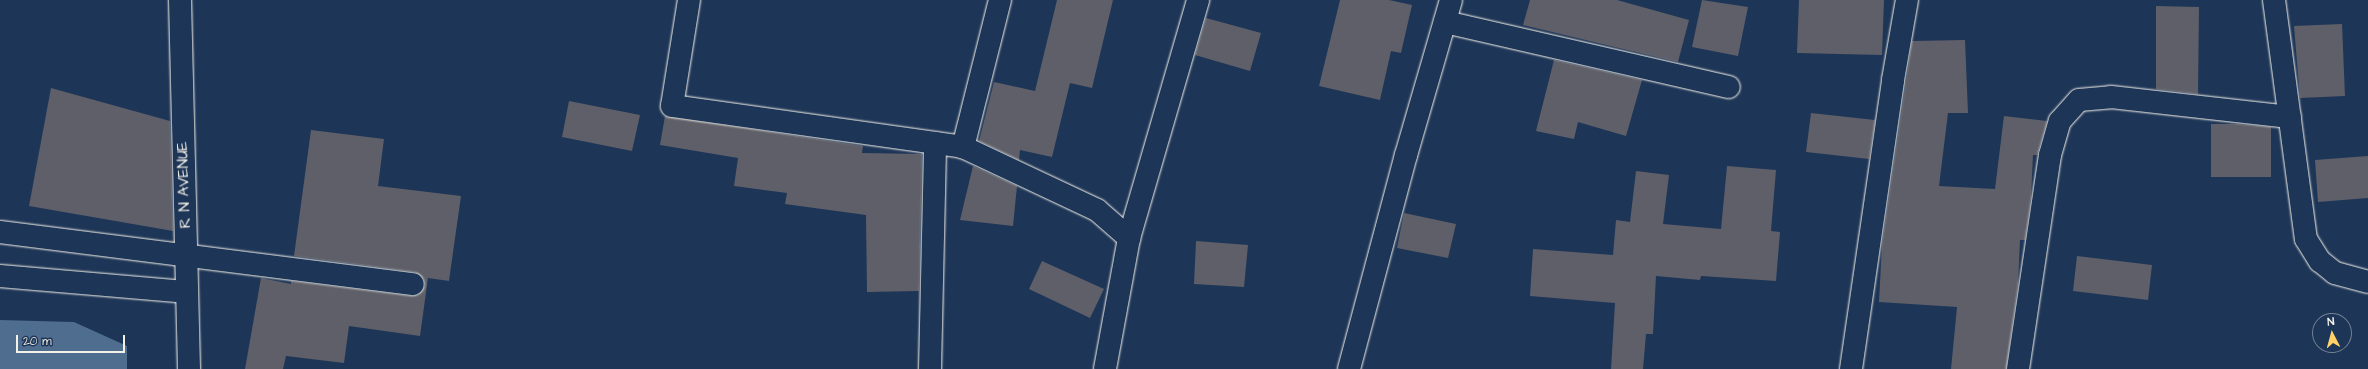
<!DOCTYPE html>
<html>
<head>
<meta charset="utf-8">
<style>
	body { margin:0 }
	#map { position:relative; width:2368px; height:369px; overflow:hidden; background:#1d3557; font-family:"Architects Daughter",sans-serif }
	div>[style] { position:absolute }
	.water>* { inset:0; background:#4f6d8f }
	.building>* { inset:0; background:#5f5f69 }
	.roads { filter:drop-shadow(0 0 1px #f4f1e8) drop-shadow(0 0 1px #f4f1e8) }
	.minor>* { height:22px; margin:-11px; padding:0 11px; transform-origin:11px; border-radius:11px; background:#1d3557 }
	.primary>* { height:22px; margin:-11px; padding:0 11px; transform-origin:11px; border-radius:11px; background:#1d3557 }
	span { translate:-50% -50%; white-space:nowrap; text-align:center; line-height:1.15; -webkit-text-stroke:4px #1d3557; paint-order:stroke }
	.street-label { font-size:15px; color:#f4f1e8 }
	.north { position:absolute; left:2312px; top:313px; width:40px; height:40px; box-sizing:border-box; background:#1d3557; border:1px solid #738091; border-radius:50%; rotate:354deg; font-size:11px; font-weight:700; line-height:16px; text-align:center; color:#f4f1e8 }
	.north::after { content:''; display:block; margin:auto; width:14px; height:18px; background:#ffd166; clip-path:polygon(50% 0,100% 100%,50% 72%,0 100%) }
	.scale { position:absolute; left:16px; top:335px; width:109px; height:18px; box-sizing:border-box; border:2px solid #f4f1e8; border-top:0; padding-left:5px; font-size:12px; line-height:14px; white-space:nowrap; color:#f4f1e8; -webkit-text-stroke:3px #1d3557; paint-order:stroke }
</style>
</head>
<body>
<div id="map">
	<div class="water">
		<i style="clip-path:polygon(0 320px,74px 322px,127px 346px,127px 369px,0 369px)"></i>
	</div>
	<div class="building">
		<i style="clip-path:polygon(1057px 0,1113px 0,1092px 88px,1070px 83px,1052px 157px,1020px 150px,1019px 160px,979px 141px,994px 82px,1035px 91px)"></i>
		<i style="clip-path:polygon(1340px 0,1389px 0,1412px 5px,1401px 53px,1391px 51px,1380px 100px,1319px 86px)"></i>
		<i style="clip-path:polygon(1530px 0,1617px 0,1689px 20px,1678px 62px,1523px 25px)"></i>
		<i style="clip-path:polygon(1702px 0,1748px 7px,1738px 56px,1692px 47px)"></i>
		<i style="clip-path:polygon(1799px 0,1884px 0,1882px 55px,1797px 53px)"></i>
		<i style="clip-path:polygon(2156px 6px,2199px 7px,2198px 94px,2156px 89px)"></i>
		<i style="clip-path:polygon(1206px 18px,1261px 33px,1250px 71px,1195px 55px)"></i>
		<i style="clip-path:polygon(2342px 24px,2345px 96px,2300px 98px,2294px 26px)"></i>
		<i style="clip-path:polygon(1965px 40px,1968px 113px,1948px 113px,1939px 186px,1995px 189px,2004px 116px,2047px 121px,2037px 155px,2033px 155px,2031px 197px,2025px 240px,2020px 240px,2018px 284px,2006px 369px,1951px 369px,1957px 307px,1879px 302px,1882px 244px,1912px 41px)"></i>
		<i style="clip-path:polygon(1554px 60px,1642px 80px,1626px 136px,1578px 122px,1574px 139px,1536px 131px)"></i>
		<i style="clip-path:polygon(51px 88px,170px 121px,173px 231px,29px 206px)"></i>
		<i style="clip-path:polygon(569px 101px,640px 115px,632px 151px,562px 137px)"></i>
		<i style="clip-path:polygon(1811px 113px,1875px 120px,1869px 159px,1806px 152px)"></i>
		<i style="clip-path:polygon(665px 116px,863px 146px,862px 153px,922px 154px,919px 291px,867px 292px,866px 215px,785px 204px,787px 193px,734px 186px,738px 158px,660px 145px)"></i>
		<i style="clip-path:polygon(2211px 124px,2237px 124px,2271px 127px,2271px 177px,2211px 177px)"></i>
		<i style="clip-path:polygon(311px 130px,384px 139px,378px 186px,461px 196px,449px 281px,428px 278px,420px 336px,349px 326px,344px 363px,286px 356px,283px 369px,245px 369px,261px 278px,291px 284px,291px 281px,411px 296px,418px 295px,425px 286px,424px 279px,415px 272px,294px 256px)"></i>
		<i style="clip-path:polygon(2368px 156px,2368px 198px,2318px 202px,2315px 160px)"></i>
		<i style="clip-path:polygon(973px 166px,1017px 186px,1013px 226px,960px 220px)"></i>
		<i style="clip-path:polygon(1727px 166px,1776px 170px,1771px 231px,1780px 232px,1776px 281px,1701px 276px,1700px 280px,1656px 276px,1653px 334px,1646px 334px,1643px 369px,1611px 369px,1615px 303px,1530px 296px,1533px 249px,1613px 255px,1616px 220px,1630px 222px,1636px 171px,1669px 175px,1663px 224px,1721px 229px)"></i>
		<i style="clip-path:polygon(1404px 213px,1456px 224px,1448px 258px,1397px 248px)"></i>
		<i style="clip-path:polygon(1196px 241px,1248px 245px,1244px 287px,1194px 284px)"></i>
		<i style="clip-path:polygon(2077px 256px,2152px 265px,2148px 300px,2073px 291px)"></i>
		<i style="clip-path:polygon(1042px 261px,1104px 289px,1090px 318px,1029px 289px)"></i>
	</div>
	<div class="roads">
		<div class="minor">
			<i style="left:689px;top:0;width:107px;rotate:99.1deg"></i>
			<i style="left:672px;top:106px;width:294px;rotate:8deg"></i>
			<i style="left:1000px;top:0;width:152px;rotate:104.1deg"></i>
			<i style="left:963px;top:147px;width:148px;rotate:25.2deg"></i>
			<i style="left:1097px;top:210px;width:43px;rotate:41.2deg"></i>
			<i style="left:1129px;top:238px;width:133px;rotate:100.4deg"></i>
			<i style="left:2274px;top:0;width:241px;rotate:82.4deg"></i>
			<i style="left:2306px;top:239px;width:26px;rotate:58deg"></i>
			<i style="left:2320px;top:261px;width:19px;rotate:39deg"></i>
			<i style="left:2335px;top:273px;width:34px;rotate:15deg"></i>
			<i style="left:1445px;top:22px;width:291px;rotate:12.9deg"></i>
			<i style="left:0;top:232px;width:416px;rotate:7.2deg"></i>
			<i style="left:1129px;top:238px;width:248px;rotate:-73.8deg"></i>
			<i style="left:0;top:276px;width:186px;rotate:4.9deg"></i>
			<i style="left:930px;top:369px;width:226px;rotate:-88.7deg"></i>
			<i style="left:1349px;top:369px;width:221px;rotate:-75.1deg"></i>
			<i style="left:1406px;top:155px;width:161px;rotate:-73.8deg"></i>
			<i style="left:1851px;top:369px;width:292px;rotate:-81.7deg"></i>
			<i style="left:1893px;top:80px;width:81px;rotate:-80.1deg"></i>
			<i style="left:2018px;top:369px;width:216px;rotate:-81.5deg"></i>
			<i style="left:2050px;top:155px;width:35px;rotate:-74deg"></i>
			<i style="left:2060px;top:121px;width:28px;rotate:-48deg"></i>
			<i style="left:2079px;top:100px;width:32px;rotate:-5deg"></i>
			<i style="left:2111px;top:97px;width:180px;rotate:6.4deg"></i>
		</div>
		<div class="primary">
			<i style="left:180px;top:0;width:369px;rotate:88.6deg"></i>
		</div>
	</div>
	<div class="street-label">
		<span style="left:184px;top:185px;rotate:-92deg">R N AVENUE</span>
	</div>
	<div class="north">N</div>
	<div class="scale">20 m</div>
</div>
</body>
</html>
